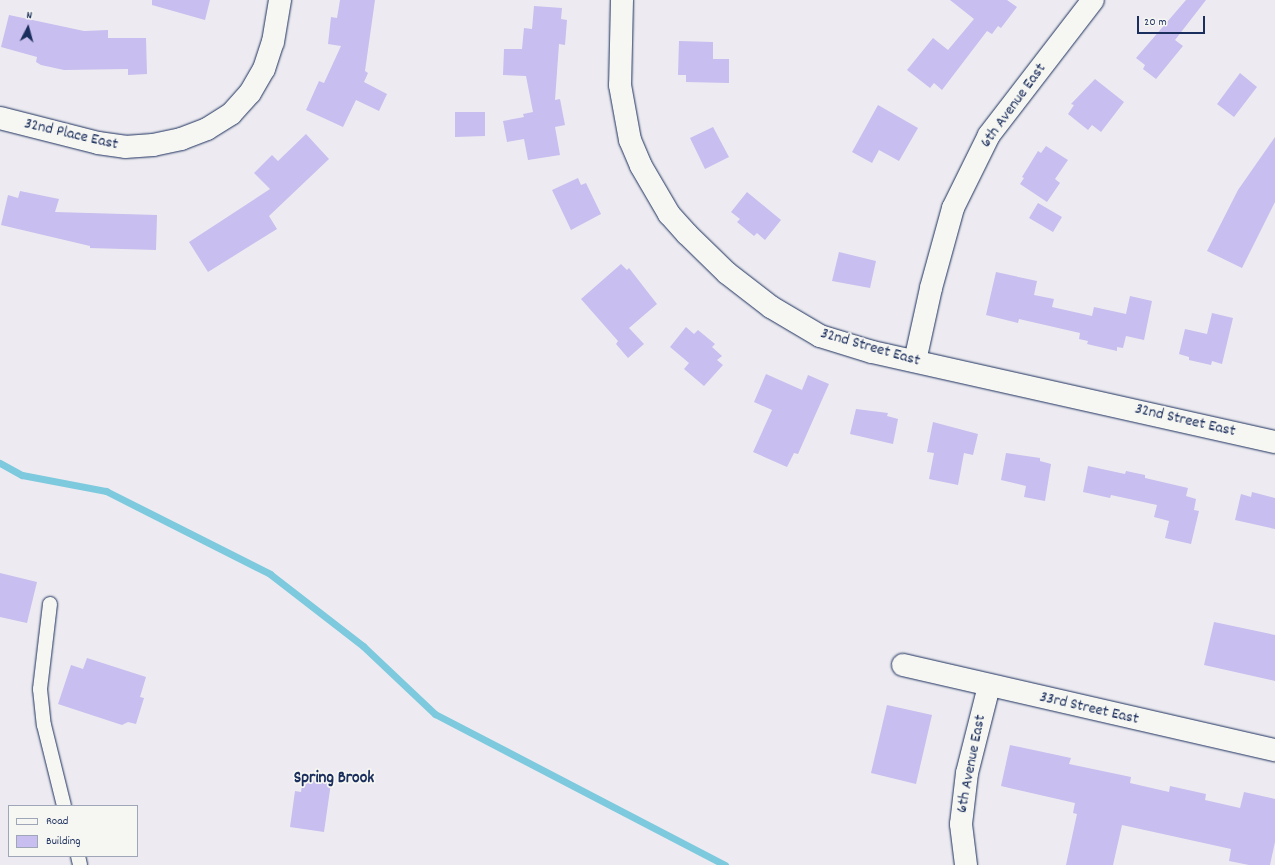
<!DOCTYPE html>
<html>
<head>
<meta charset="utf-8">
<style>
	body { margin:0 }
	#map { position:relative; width:1275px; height:865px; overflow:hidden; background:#edebf1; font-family:Dekko,sans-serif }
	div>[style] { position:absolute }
	.stream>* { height:7px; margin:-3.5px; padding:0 3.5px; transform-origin:3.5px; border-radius:3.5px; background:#7dc9dd }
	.building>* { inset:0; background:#c8beef }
	.roads { filter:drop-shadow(0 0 1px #1b2f5e) drop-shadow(0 0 1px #1b2f5e) }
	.service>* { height:14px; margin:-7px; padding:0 7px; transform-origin:7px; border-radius:7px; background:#f6f6f2 }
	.minor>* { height:22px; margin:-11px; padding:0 11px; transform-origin:11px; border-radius:11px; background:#f6f6f2 }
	span { translate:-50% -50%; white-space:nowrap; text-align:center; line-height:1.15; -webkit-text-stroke:3.5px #f6f6f2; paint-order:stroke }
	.street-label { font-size:16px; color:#1b2f5e }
	.neighbourhood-label { font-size:17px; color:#1b2f5e; font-weight:700 }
	.legend { position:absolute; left:8px; top:805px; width:130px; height:52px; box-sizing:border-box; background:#f6f6f2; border:1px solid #9ea6b7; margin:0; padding:5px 7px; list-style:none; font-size:12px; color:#1b2f5e }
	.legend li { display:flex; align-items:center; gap:8px; height:20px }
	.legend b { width:20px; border:1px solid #9ea6b7 }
	.north { position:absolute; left:8px; top:8px; width:40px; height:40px; -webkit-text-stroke:3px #f6f6f2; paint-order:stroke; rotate:6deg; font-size:11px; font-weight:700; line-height:16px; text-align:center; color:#1b2f5e }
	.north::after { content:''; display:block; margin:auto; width:14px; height:18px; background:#1b2f5e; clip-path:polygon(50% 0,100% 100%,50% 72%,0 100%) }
	.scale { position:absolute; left:1137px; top:16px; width:68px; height:18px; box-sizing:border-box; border:2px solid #1b2f5e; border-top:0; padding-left:5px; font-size:12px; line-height:14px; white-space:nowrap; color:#1b2f5e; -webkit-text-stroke:3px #f6f6f2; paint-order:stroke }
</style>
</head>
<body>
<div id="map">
	<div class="stream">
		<i style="left:0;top:463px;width:25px;rotate:29deg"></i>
		<i style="left:22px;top:475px;width:86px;rotate:10.8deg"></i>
		<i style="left:106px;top:491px;width:184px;rotate:26.8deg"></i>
		<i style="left:270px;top:574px;width:118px;rotate:37.7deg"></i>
		<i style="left:363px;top:646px;width:99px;rotate:43.4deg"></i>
		<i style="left:435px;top:714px;width:327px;rotate:27.5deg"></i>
	</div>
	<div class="building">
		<i style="clip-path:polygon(152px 0,210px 0,205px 20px,152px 5px)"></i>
		<i style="clip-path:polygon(340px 0,375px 0,365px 71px,368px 73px,364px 82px,387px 94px,379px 111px,356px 100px,343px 127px,306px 110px,319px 81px,324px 83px,341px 46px,328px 44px,331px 17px,337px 18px)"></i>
		<i style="clip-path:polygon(950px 0,1007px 0,1017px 7px,1001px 28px,998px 26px,992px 34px,987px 31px,942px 90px,934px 83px,930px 88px,907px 70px,933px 38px,948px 50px,974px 19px)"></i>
		<i style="clip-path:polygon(1186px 0,1206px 0,1175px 40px,1183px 46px,1156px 79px,1143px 69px,1145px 65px,1136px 58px)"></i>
		<i style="clip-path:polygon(534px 6px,562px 8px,561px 19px,567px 20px,565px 45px,559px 44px,555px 100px,560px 99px,565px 125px,555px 127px,560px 155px,528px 160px,524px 139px,507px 142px,503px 121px,524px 117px,523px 114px,533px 112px,526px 76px,503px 75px,504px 49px,522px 49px,524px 28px,532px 29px)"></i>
		<i style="clip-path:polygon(9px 15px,84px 31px,108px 30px,108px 38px,146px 38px,147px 74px,128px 75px,128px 69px,64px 70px,41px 65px,36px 62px,37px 57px,1px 47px)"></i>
		<i style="clip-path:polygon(679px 41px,713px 42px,713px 59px,729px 59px,729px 83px,686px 82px,686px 75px,678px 75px)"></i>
		<i style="clip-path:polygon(1240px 73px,1257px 87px,1234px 117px,1217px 104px)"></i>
		<i style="clip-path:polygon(1095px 79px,1124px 102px,1101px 132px,1092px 125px,1088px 130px,1068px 114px,1074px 105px,1071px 104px)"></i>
		<i style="clip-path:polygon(878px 105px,918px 128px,899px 161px,879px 150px,872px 163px,852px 152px)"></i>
		<i style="clip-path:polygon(455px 112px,485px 112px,485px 136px,455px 137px)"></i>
		<i style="clip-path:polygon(713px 127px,729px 157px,705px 169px,690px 138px)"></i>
		<i style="clip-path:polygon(306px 134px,329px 159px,269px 216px,277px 229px,208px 272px,189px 242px,270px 189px,254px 173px,272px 155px,278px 161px)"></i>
		<i style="clip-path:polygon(1275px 137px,1275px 202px,1242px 268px,1207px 251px,1238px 190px)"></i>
		<i style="clip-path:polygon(1046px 146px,1068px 160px,1055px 179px,1060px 183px,1047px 202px,1020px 184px,1024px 178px,1022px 177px,1038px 151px,1041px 153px)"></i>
		<i style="clip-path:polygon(578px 178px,581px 185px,586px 183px,601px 214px,571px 230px,552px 190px)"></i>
		<i style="clip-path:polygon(20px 191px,59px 199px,55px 212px,157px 215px,156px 250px,90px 248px,90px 246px,1px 225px,8px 195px,18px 198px)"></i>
		<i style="clip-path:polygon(747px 192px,781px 220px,765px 240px,757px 233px,754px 236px,737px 222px,740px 219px,731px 212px)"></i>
		<i style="clip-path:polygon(1038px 203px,1062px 217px,1053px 232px,1029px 218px)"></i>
		<i style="clip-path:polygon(839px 252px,876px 261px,870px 288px,832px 281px)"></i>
		<i style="clip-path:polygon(621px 264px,627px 270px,629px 268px,657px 304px,629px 328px,644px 344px,628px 358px,616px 344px,618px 341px,581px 299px)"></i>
		<i style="clip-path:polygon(996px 272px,1037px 281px,1034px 295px,1054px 299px,1052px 307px,1092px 316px,1094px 307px,1126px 314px,1130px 296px,1152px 301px,1144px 340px,1126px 336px,1123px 348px,1117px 347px,1117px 351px,1087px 344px,1088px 341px,1079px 339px,1080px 333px,1019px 319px,1018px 323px,986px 315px)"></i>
		<i style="clip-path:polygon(1212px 313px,1233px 318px,1222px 364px,1212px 361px,1211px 365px,1189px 360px,1189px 357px,1179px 354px,1185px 329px,1207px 334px)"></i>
		<i style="clip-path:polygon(686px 327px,694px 334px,698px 330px,715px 344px,712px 347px,722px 356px,717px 360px,723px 365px,704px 386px,684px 369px,689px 363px,670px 347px)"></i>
		<i style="clip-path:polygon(766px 374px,802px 390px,808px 375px,829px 384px,798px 454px,794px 453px,787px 467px,753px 452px,772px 410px,754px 402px)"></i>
		<i style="clip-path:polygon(856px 409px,888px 413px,887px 416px,898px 419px,893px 444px,850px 434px)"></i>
		<i style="clip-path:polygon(933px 422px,978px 434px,973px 455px,964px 453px,958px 485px,929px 479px,934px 453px,927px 452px)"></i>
		<i style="clip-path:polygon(1006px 453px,1040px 458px,1040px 461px,1051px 464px,1045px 501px,1024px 497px,1026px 486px,1001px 480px)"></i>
		<i style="clip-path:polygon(1088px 466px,1125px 474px,1126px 471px,1145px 475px,1145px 478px,1188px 488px,1186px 496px,1196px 499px,1194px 510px,1199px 511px,1191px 544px,1165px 538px,1169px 521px,1154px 517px,1157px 505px,1111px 495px,1110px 498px,1083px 492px)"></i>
		<i style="clip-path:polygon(1252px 492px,1275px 498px,1275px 529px,1235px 520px,1241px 494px,1251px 497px)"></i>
		<i style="clip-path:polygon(0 573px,37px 582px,27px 623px,0 617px)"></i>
		<i style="clip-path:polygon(1214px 622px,1275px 635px,1275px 681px,1204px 665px)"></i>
		<i style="clip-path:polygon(87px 658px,146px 677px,140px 697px,144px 698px,136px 724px,128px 722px,122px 725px,58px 704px,71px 665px,83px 669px)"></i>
		<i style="clip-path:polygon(887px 705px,932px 715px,916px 784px,871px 773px)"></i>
		<i style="clip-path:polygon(1010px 745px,1071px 758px,1069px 764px,1131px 777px,1130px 783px,1169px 792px,1170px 786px,1206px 794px,1205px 800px,1240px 808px,1244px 792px,1275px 799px,1275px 842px,1270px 865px,1249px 865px,1229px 861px,1231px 849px,1122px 825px,1113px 865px,1066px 865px,1077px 814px,1073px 813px,1075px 803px,1001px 786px)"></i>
		<i style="clip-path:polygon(303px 779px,331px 783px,324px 832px,290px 827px,295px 791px,301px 792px)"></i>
	</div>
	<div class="roads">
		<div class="service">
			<i style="left:50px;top:604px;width:86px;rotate:96.7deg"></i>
			<i style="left:40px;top:689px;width:36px;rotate:84deg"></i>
			<i style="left:44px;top:725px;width:83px;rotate:76.1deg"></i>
			<i style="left:78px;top:856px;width:9px;rotate:77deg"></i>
		</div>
		<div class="minor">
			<i style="left:622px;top:0;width:85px;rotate:91.3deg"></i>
			<i style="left:620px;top:85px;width:56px;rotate:79.7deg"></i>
			<i style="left:630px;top:140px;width:28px;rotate:67deg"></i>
			<i style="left:641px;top:166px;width:56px;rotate:59.7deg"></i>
			<i style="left:669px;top:214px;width:27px;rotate:48deg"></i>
			<i style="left:687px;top:234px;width:56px;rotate:44.3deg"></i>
			<i style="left:727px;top:273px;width:56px;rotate:37.7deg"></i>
			<i style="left:771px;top:307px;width:57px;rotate:30.6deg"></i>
			<i style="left:820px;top:336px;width:54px;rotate:17.1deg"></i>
			<i style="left:872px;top:352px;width:413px;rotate:12.6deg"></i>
			<i style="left:0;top:118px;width:101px;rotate:14.3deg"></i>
			<i style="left:98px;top:143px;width:27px;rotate:8deg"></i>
			<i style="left:125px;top:147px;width:28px;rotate:-4deg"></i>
			<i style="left:153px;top:145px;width:29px;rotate:-12deg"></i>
			<i style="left:181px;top:139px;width:28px;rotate:-21deg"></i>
			<i style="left:207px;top:129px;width:28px;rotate:-32deg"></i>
			<i style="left:231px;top:114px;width:28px;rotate:-48deg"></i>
			<i style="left:250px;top:93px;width:28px;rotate:-60deg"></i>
			<i style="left:264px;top:69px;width:28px;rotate:-72deg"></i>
			<i style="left:273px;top:42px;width:43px;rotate:-80.5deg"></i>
			<i style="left:915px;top:361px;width:75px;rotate:-77.6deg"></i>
			<i style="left:931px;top:288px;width:83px;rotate:-74.6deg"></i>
			<i style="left:953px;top:208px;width:81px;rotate:-63.7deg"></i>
			<i style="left:989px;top:135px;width:170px;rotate:-52.4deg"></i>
			<i style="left:903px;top:665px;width:382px;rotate:12.9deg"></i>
			<i style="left:966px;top:865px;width:41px;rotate:-97deg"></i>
			<i style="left:961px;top:824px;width:51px;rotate:-83.3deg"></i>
			<i style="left:967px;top:773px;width:90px;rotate:-75.8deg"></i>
		</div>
	</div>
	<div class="street-label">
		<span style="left:1014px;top:106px;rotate:-54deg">6th Avenue East</span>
		<span style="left:71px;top:135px;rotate:13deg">32nd Place East</span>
		<span style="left:870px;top:348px;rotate:16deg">32nd Street East</span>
		<span style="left:1185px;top:421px;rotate:13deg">32nd Street East</span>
		<span style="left:1089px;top:709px;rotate:13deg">33rd Street East</span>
		<span style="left:972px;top:764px;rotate:-79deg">6th Avenue East</span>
	</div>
	<div class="neighbourhood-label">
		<span style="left:334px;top:780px">Spring Brook</span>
	</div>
	<ul class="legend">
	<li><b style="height:5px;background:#f6f6f2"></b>Road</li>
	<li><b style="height:11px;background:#c8beef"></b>Building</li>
	</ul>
	<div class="north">N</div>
	<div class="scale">20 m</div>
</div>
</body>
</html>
